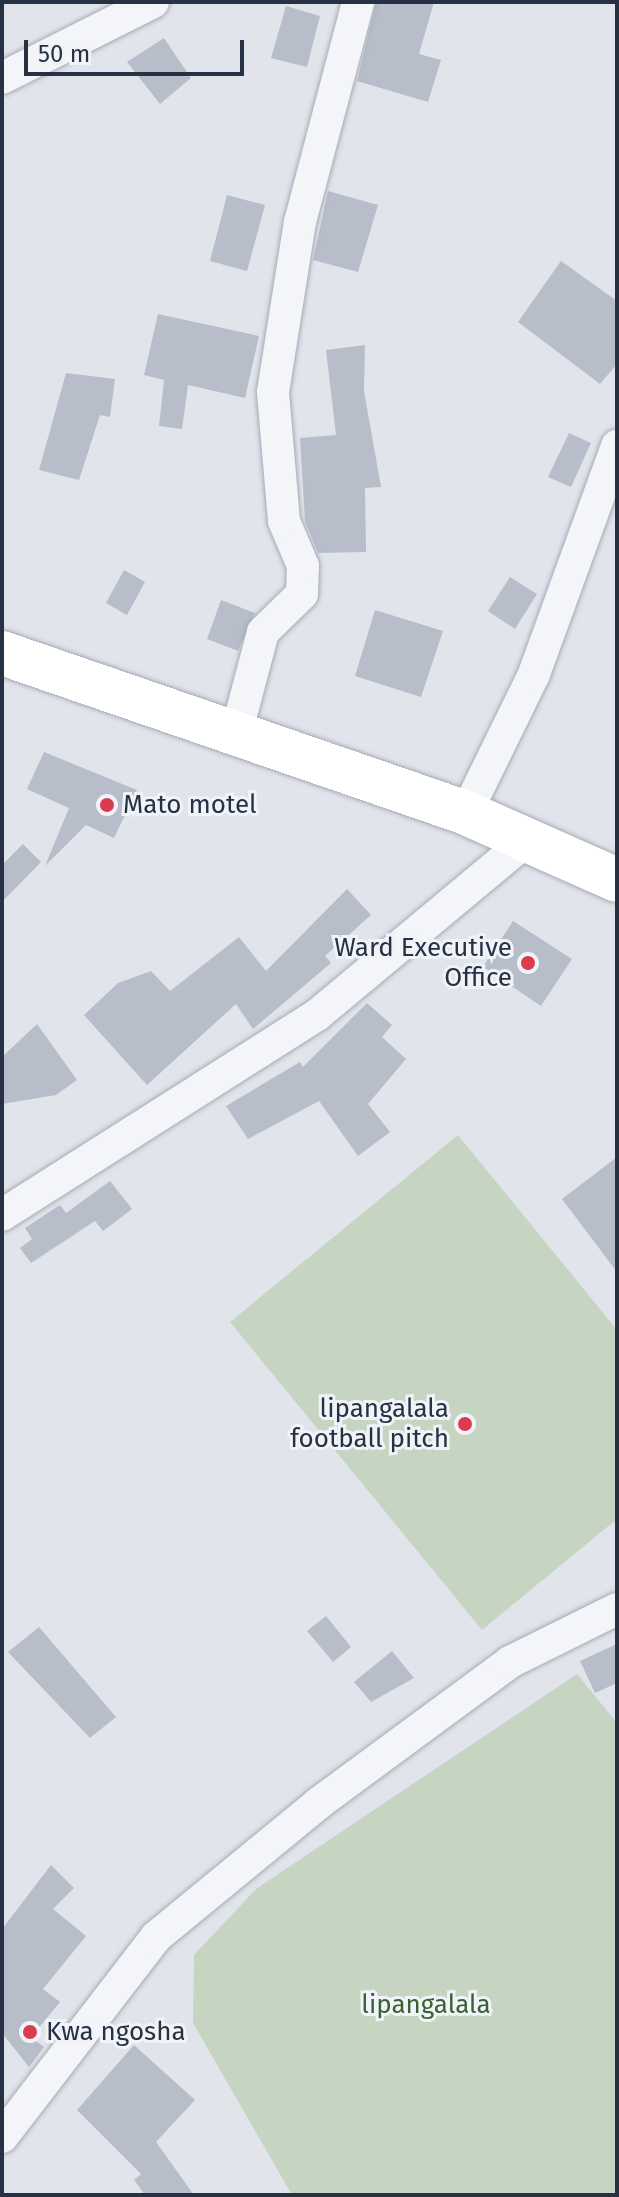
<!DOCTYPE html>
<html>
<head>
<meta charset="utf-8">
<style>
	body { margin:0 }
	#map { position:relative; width:619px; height:2197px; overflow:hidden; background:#e1e4eb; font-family:"Fira Sans",sans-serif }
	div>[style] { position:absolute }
	.green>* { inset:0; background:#c5d5c1 }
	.building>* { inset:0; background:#b7bdc9 }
	.roads { filter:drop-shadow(0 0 2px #a5abb6) drop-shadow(0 0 2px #a5abb6) }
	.street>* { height:32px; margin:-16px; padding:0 16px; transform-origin:16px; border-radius:16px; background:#f4f5f8 }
	.secondary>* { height:44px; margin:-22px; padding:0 22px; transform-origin:22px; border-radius:22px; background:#fff }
	.dots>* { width:22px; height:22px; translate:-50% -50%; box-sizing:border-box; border:4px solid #f0f3f8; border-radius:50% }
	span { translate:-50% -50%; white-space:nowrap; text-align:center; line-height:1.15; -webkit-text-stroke:6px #f0f3f8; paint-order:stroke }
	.poi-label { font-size:26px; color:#273144 }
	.left { translate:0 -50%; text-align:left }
	.right { translate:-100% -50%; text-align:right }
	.park-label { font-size:26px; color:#3a6133 }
	.frame { position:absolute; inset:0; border:4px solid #273144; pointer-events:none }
	.scale { position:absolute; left:24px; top:40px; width:220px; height:36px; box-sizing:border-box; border:4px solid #273144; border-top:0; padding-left:10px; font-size:24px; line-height:28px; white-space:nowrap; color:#273144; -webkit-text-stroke:6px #f0f3f8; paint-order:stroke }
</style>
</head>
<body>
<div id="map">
	<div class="green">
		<i style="clip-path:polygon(458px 1135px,617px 1330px,617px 1519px,482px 1630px,230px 1322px)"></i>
		<i style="clip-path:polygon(577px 1674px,617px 1723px,617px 2195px,292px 2195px,193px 2023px,194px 1955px,256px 1889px)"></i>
	</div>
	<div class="building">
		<i style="clip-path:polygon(376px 2px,434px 2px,419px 54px,441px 60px,428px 102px,357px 81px)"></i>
		<i style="clip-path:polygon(286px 6px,320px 16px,307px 67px,271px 58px)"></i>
		<i style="clip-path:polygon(164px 38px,191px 78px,160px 104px,127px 62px)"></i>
		<i style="clip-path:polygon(328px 191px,378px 205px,358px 272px,313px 260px)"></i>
		<i style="clip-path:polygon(227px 195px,265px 205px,247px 271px,210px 261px)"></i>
		<i style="clip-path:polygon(561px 261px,617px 301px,617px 364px,600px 384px,518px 322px)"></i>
		<i style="clip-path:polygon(158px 314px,259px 336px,245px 398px,188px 385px,182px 429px,159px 426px,164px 380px,144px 375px)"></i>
		<i style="clip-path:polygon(365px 345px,364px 391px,381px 487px,365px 488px,366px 552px,318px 553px,305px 521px,300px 438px,336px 435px,326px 350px)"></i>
		<i style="clip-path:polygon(66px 373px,115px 379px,110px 417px,100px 415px,79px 480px,39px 470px)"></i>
		<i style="clip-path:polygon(569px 433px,591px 443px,571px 487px,548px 477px)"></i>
		<i style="clip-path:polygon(124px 570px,145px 582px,127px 615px,106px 603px)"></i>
		<i style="clip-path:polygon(510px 577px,537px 594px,515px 629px,488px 611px)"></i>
		<i style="clip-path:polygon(221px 600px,255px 613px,238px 651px,207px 639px)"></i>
		<i style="clip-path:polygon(375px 610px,443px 631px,421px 697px,355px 676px)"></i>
		<i style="clip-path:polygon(44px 752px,137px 790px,114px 838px,86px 825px,45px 866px,69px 808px,27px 789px)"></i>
		<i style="clip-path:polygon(23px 844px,41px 862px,2px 902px,2px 865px)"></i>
		<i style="clip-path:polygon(347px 889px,371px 915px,325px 956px,331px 963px,253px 1029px,236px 1004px,147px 1085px,84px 1015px,118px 983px,151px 971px,170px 991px,239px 937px,266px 971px)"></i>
		<i style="clip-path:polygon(513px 921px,572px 959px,541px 1006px,483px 967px)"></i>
		<i style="clip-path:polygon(367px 1003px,392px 1025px,382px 1037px,406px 1059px,368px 1104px,390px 1132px,358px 1156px,319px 1101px,248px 1139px,226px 1106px,300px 1062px,303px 1067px)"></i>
		<i style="clip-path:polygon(37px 1024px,77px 1080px,56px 1095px,2px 1104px,2px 1057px)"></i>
		<i style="clip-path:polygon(617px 1157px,617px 1272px,562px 1199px)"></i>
		<i style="clip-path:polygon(110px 1181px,132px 1209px,103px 1231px,95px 1221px,31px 1263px,20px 1248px,32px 1239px,25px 1228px,60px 1205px,66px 1213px)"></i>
		<i style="clip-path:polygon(326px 1616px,351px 1647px,333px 1662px,307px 1631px)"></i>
		<i style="clip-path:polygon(39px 1627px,116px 1717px,90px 1738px,8px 1652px)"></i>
		<i style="clip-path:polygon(617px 1644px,617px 1683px,595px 1693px,580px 1661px)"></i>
		<i style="clip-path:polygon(392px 1651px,414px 1678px,371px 1702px,354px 1682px)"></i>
		<i style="clip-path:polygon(51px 1865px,74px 1888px,53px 1909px,86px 1936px,43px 1989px,60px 2002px,31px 2037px,44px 2047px,29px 2067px,2px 2033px,2px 1929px)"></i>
		<i style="clip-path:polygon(134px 2045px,195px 2100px,156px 2142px,194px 2195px,145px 2195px,134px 2180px,141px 2174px,77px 2110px)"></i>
	</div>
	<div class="roads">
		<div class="street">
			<i style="left:2px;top:78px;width:169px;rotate:-26.7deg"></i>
			<i style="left:237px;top:730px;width:101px;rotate:-75.1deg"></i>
			<i style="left:263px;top:632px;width:54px;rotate:-44.3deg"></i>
			<i style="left:302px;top:594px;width:28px;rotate:-88deg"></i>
			<i style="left:303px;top:566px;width:49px;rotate:-112.9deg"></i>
			<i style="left:284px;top:521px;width:129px;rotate:-94.9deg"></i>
			<i style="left:273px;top:392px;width:172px;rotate:-81deg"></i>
			<i style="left:300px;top:222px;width:228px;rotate:-75.2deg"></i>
			<i style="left:466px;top:813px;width:155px;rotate:-63.9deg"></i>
			<i style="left:534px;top:674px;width:243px;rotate:-70deg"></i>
			<i style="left:2px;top:1215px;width:373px;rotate:-32.4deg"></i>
			<i style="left:317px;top:1015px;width:272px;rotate:-39.8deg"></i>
			<i style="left:2px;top:2137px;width:252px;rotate:-52.4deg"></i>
			<i style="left:156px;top:1937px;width:211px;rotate:-39.4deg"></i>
			<i style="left:319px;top:1803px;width:237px;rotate:-36.4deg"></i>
			<i style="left:510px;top:1662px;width:119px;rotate:-26.4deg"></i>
		</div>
		<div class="secondary">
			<i style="left:2px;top:653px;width:491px;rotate:19deg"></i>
			<i style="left:466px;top:813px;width:165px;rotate:23.9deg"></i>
		</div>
	</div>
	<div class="dots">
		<i style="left:107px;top:805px;background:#db3b4d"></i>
		<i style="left:528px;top:963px;background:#db3b4d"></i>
		<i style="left:465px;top:1424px;background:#db3b4d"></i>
		<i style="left:30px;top:2032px;background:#db3b4d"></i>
	</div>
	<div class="poi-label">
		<span class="left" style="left:123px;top:805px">Mato motel</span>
		<span class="right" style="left:512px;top:963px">Ward Executive<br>Office</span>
		<span class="right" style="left:449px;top:1424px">lipangalala<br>football pitch</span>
		<span class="left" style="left:46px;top:2032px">Kwa ngosha</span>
	</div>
	<div class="park-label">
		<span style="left:426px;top:2005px">lipangalala</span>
	</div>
	<div class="frame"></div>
	<div class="scale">50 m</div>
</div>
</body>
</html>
